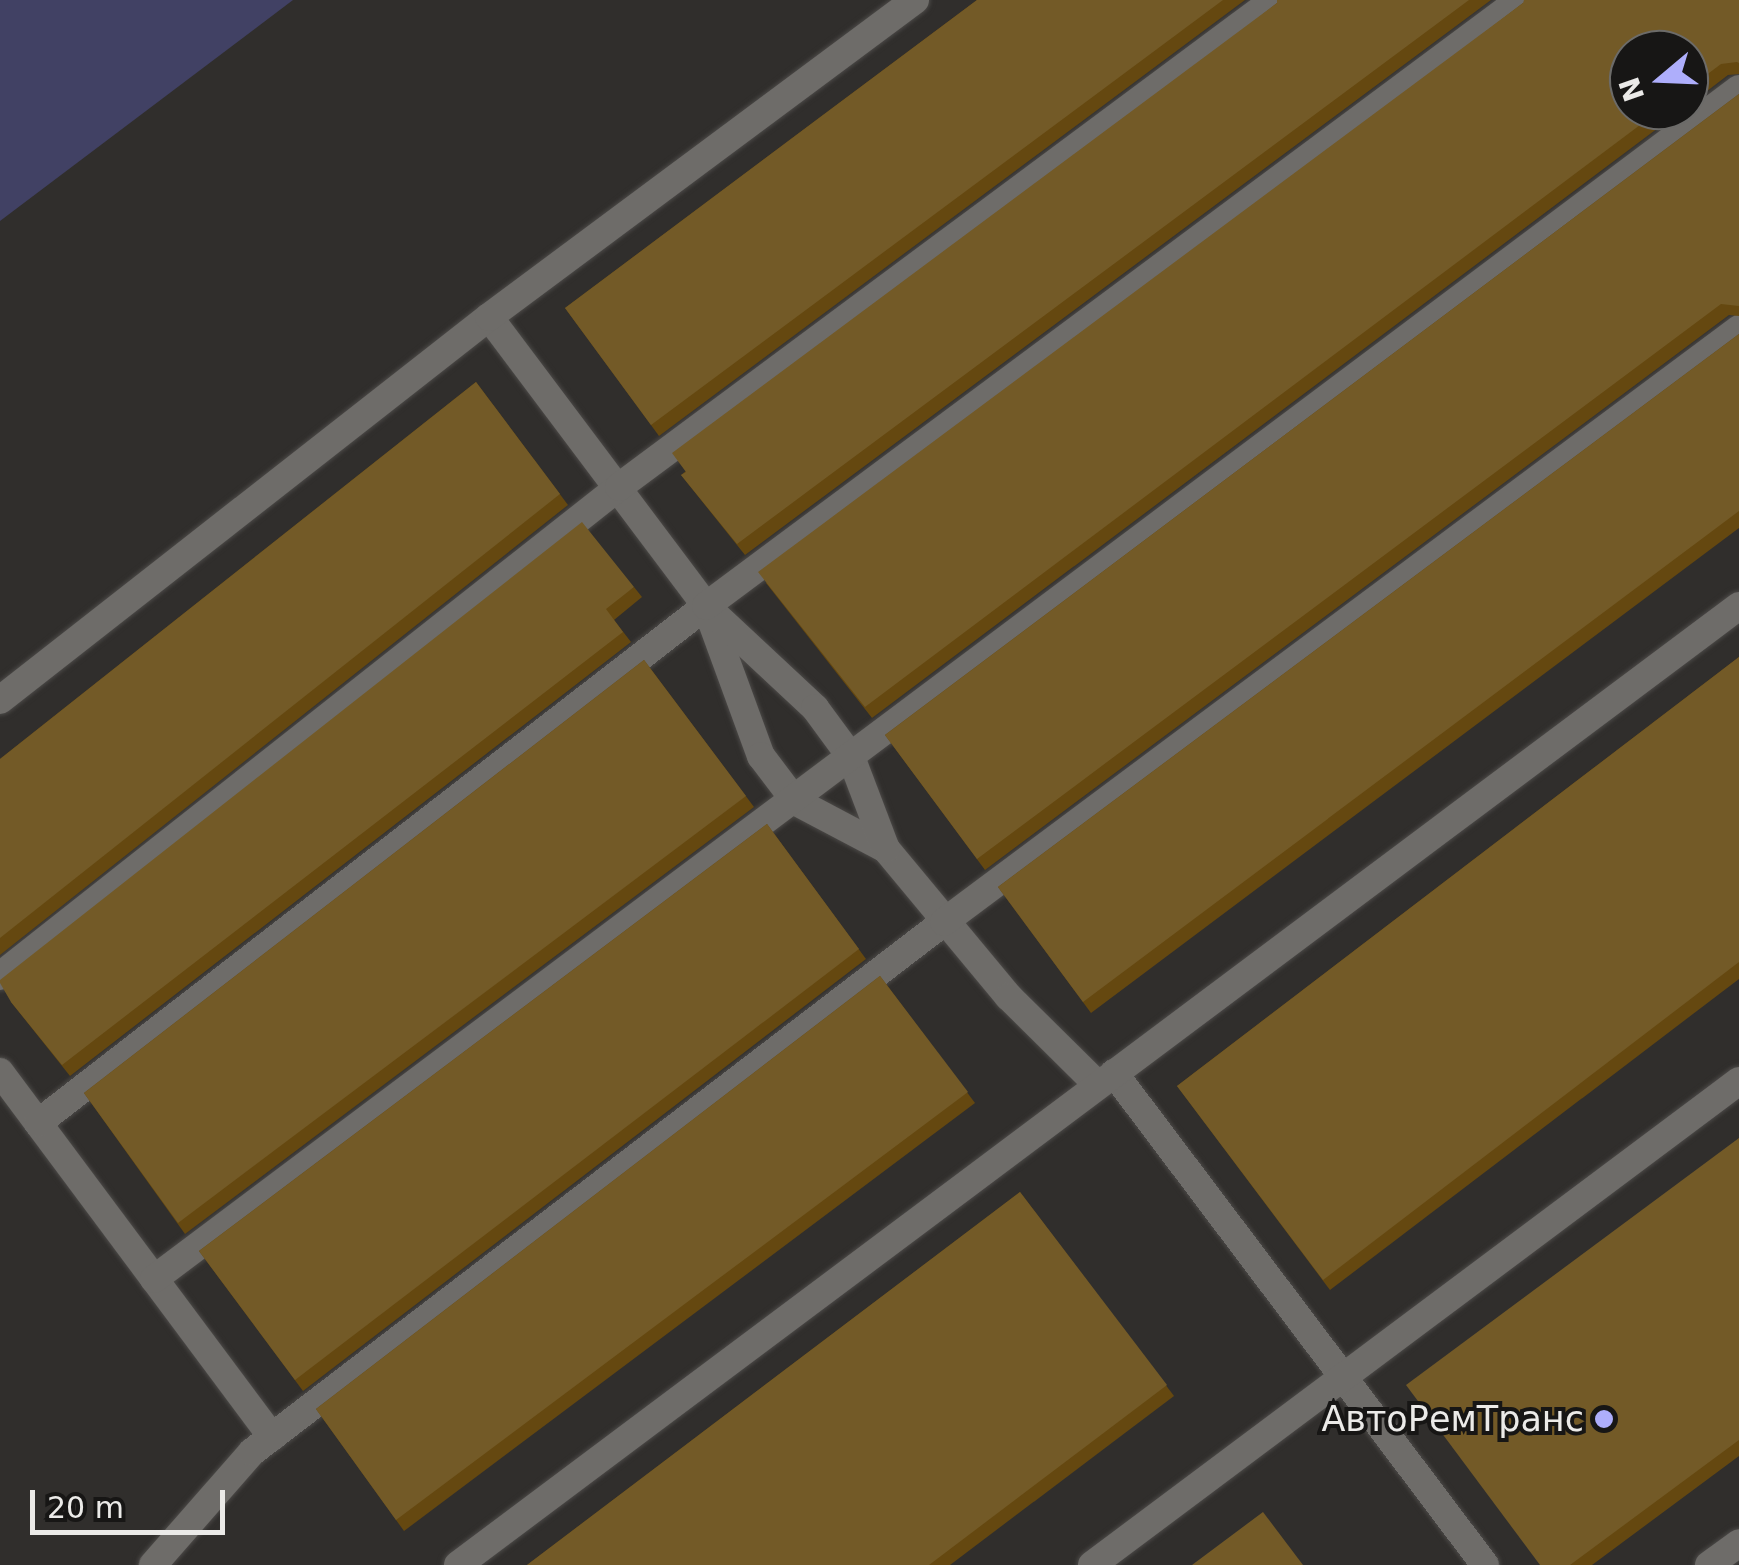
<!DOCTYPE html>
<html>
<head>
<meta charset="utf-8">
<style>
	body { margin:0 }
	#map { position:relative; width:1739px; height:1565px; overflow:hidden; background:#302e2c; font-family:"DejaVu Sans",sans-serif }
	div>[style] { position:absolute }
	.green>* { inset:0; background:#414164 }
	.roads { filter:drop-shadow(0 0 2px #4b4947) drop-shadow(0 0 2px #4b4947) }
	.service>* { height:28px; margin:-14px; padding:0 14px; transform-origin:14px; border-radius:14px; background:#6e6c69 }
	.wall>* { inset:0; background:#654810 }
	.building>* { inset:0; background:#735a27 }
	.dots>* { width:28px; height:28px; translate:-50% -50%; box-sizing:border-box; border:5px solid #171615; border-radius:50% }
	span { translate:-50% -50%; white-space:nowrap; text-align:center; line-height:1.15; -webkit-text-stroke:8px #171615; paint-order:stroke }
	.poi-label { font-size:35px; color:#ebeae8 }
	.right { translate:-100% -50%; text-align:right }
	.north { position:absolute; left:1609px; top:30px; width:100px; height:100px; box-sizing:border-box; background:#171615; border:2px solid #6c6b69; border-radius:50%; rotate:251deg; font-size:28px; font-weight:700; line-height:40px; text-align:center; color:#ebeae8 }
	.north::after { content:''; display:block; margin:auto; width:35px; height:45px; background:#aeaefb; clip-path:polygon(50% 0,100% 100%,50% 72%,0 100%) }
	.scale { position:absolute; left:30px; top:1490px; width:195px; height:45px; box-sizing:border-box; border:5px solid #ebeae8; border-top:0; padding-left:12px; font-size:30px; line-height:35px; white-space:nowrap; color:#ebeae8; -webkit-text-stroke:8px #171615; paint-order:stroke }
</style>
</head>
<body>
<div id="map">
	<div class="green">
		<i style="clip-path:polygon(0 0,293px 0,0 221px)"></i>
	</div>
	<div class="roads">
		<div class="service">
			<i style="left:489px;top:317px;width:361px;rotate:53.1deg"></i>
			<i style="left:706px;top:606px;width:160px;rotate:69.9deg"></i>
			<i style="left:761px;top:756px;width:56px;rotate:52.9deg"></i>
			<i style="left:795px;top:801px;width:103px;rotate:27.8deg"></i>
			<i style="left:886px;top:849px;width:192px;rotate:50.3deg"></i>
			<i style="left:1009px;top:997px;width:124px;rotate:44.7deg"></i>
			<i style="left:710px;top:610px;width:144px;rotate:43deg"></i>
			<i style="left:815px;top:708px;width:61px;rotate:53.7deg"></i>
			<i style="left:851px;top:757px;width:98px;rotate:69.2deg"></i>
			<i style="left:0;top:700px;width:621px;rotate:-38.07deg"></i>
			<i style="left:489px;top:317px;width:531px;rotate:-36.65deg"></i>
			<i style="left:0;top:976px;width:789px;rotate:-38.31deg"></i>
			<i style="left:619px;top:487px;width:816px;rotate:-36.63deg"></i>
			<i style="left:0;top:1072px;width:455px;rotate:53.3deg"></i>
			<i style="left:1114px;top:1073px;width:616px;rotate:52.98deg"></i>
			<i style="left:38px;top:1123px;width:845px;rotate:-37.74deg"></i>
			<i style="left:706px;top:606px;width:1015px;rotate:-36.67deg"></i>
			<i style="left:154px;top:1279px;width:1982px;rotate:-36.9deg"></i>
			<i style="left:153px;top:1565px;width:150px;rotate:-48.8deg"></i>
			<i style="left:252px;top:1452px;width:872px;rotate:-37.45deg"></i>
			<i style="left:944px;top:922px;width:992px;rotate:-36.72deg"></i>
			<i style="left:458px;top:1565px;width:1600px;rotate:-36.82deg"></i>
			<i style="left:1092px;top:1565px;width:808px;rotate:-36.8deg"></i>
			<i style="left:1709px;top:1565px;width:37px;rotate:-36deg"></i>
		</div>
	</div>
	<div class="wall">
		<i style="clip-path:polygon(977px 0,1245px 0,659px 436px,565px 308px)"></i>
		<i style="clip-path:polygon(1277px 0,1491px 0,745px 555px,681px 475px,1277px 3px)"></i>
		<i style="clip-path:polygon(1739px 0,1739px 74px,1728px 75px,1689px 105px,1689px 50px,1629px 110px,1682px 110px,872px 718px,766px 583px,1523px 3px)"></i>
		<i style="clip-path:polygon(1739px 94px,1739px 316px,1729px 315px,985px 870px,885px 735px)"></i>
		<i style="clip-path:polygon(1739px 334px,1739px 528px,1091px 1013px,998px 887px)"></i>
		<i style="clip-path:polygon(476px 382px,568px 505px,0 955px,0 759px)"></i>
		<i style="clip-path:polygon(634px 587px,642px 597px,614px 620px,631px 642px,70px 1076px,11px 1002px)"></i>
		<i style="clip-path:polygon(1739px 657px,1739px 979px,1330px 1290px,1177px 1086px)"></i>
		<i style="clip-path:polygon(644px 660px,754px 807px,185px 1234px,84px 1093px)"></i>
		<i style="clip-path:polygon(767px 824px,866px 959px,303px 1391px,199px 1251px)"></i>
		<i style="clip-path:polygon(880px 976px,975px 1103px,404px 1531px,316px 1409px)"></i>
		<i style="clip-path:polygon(1739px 1138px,1739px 1456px,1592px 1565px,1540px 1565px)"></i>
		<i style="clip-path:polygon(1020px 1192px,1174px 1396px,950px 1565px,527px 1565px)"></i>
	</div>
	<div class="building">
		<i style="clip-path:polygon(977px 0,1223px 0,651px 425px,565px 308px)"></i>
		<i style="clip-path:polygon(1277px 0,1469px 0,737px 544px,681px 475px,686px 472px,672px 453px,1277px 3px)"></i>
		<i style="clip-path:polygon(1524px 0,1739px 0,1739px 63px,1737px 62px,1721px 64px,1689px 88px,1689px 50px,1629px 50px,1629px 110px,1660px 110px,865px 707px,758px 572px,1523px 3px)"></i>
		<i style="clip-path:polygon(1739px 94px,1739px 306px,1721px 304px,977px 859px,885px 735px)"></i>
		<i style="clip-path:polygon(1739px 334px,1739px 511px,1083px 1002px,998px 887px)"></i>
		<i style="clip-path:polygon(476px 382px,560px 494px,0 938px,0 759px)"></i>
		<i style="clip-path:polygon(582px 522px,634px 587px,606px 609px,623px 632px,62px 1065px,11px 1002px,0 983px,0 980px)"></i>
		<i style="clip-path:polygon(1739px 657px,1739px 962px,1323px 1280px,1177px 1086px)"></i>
		<i style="clip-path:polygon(644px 660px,746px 796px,178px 1223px,84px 1093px)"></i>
		<i style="clip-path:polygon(767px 824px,859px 949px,295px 1380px,199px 1251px)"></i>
		<i style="clip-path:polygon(880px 976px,968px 1092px,396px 1520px,316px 1409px)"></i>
		<i style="clip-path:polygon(1739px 1138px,1739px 1440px,1570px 1565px,1540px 1565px,1406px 1385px)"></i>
		<i style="clip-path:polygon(1020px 1192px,1167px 1385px,929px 1565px,527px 1565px)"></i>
		<i style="clip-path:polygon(1263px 1512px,1303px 1565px,1192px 1565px)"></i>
	</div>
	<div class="dots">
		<i style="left:1604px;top:1419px;background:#aeaefb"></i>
	</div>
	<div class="poi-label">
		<span class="right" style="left:1584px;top:1419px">АвтоРемТранс</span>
	</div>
	<div class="north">N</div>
	<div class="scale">20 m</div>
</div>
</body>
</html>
